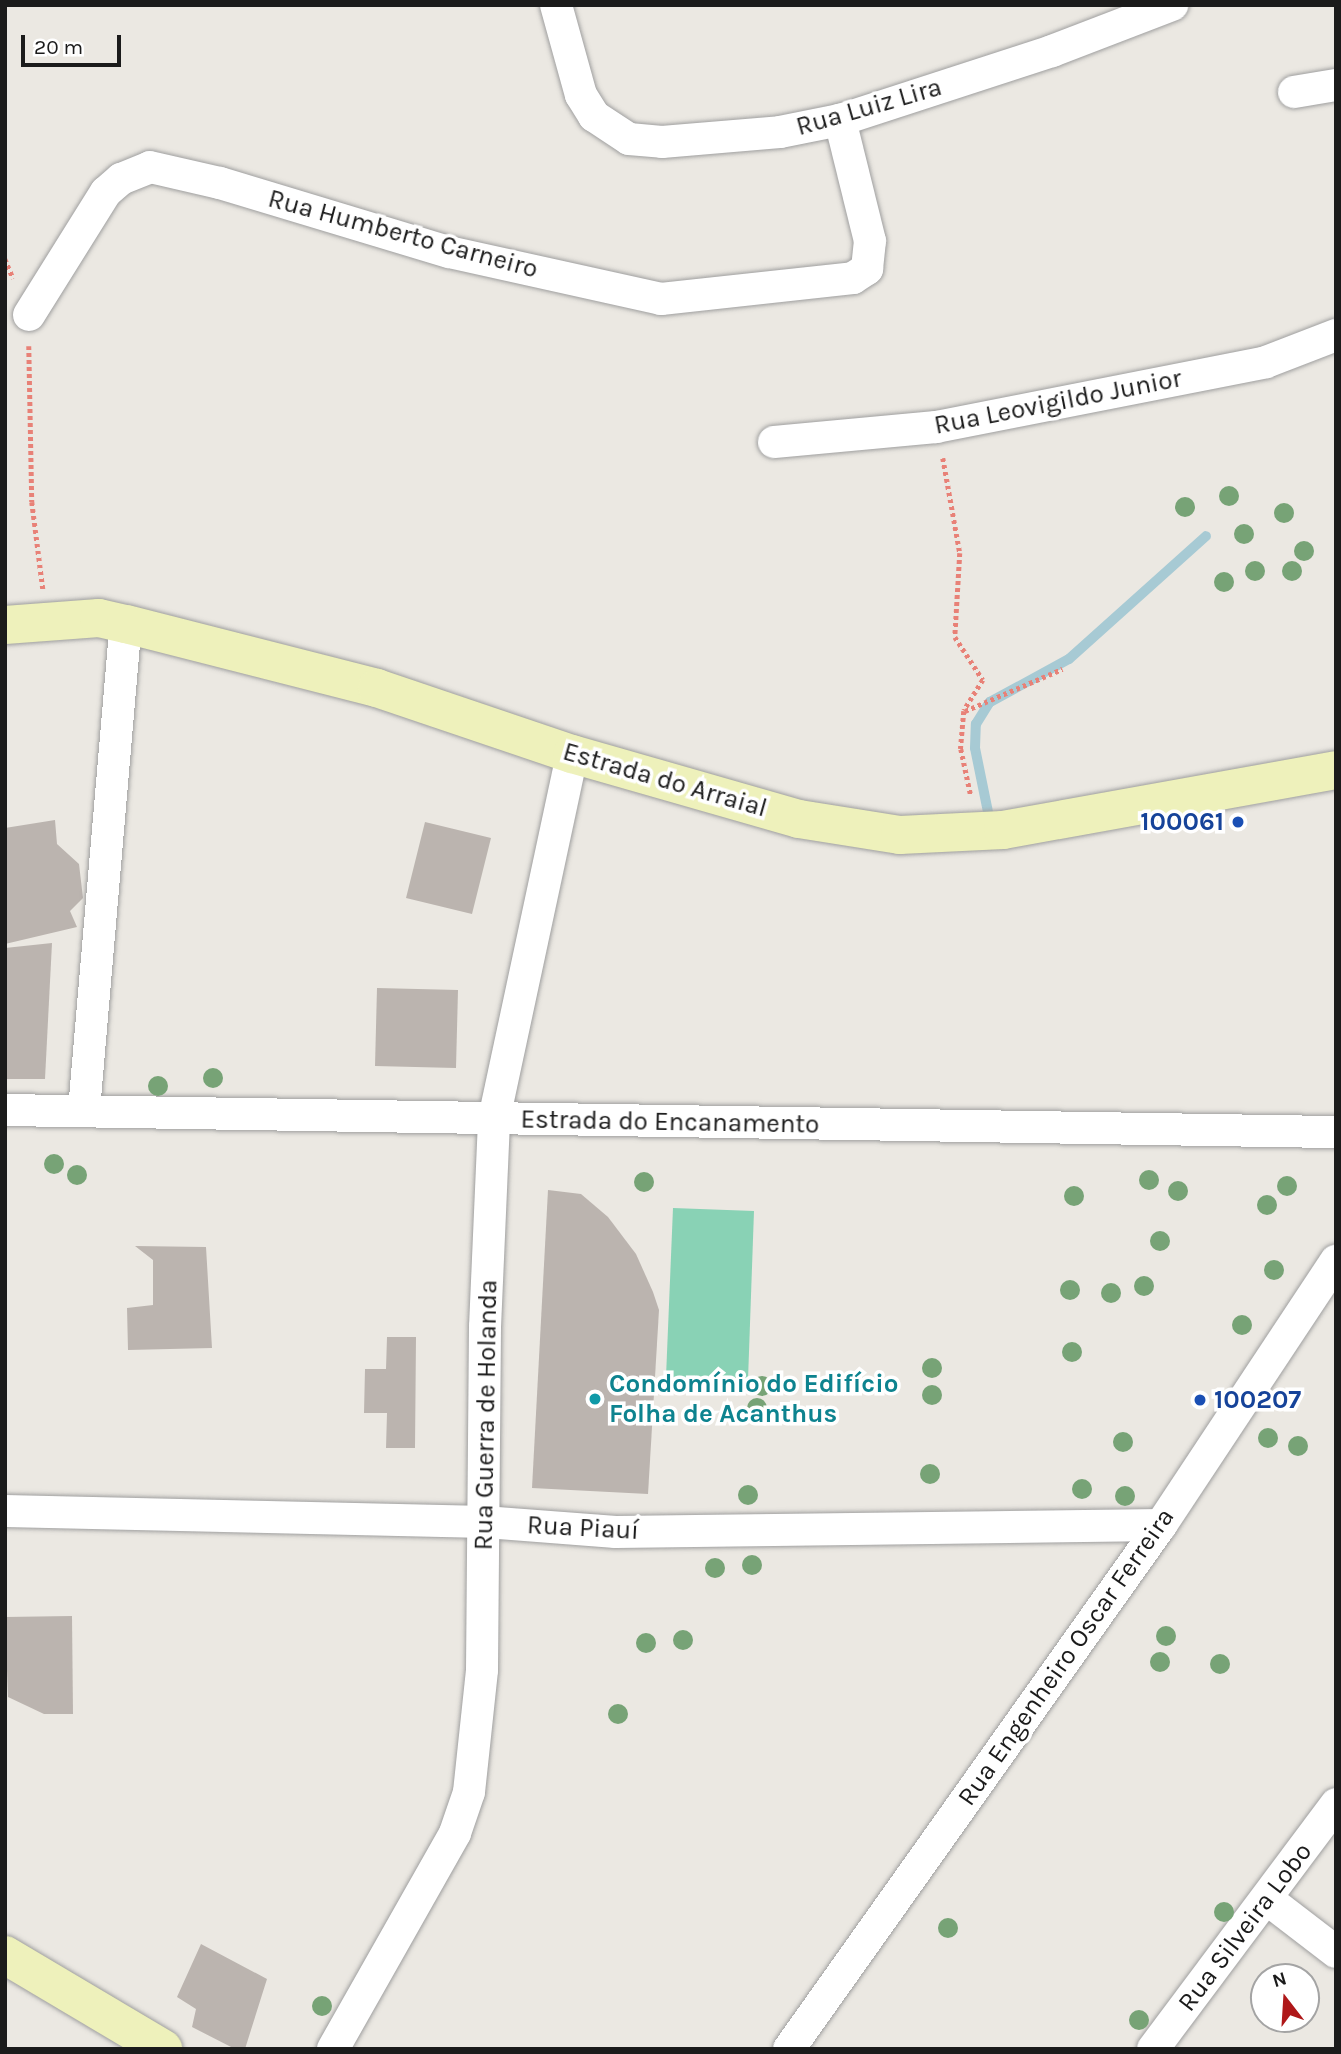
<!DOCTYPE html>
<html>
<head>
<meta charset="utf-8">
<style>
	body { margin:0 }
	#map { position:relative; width:1341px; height:2054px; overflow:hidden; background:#ebe8e2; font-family:Karla,sans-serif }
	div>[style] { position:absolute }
	.pitch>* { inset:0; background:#89d2b5 }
	.stream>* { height:10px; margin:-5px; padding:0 5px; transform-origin:5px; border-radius:5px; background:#a7cad4 }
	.building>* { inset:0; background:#bbb4af }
	.path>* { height:4.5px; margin-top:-2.25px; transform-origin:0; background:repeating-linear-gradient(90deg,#e88177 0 3.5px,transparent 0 7px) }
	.roads { filter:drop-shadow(0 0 2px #9f9f9f) drop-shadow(0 0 2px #9f9f9f) }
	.street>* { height:32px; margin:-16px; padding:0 16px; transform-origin:16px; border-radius:16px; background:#fff }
	.secondary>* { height:38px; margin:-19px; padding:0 19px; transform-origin:19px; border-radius:19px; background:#eef1bb }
	.trees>* { width:20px; height:20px; margin:-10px; border-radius:50%; background:#77a376 }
	.dots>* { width:19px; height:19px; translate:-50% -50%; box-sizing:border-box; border:4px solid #fff; border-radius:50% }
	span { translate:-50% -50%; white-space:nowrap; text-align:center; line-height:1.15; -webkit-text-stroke:7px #fff; paint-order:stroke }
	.street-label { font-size:26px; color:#1b1b1b }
	.transit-label { font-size:26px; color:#164399; font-weight:700 }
	.right { translate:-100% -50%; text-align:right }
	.left { translate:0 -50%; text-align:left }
	.culture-label { font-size:26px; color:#0d838f; font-weight:700 }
	.frame { position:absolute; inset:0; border:7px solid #1b1b1b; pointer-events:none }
	.north { position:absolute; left:1250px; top:1963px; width:70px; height:70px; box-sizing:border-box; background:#fff; border:2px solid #a4a4a4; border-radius:50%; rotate:343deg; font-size:19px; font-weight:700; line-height:28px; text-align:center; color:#1b1b1b }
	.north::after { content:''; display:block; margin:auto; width:24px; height:32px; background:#af1819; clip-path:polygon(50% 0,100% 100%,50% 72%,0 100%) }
	.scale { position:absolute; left:21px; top:35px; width:100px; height:32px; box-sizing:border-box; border:4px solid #1b1b1b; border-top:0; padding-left:9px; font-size:21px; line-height:24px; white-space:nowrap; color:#1b1b1b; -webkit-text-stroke:5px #fff; paint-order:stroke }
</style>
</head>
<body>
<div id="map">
	<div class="pitch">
		<i style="clip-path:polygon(673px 1208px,754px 1211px,748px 1380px,666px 1377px)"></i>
	</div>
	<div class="stream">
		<i style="left:988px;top:812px;width:65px;rotate:-101.5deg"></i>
		<i style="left:975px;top:748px;width:24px;rotate:-88deg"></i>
		<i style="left:976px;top:724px;width:26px;rotate:-58deg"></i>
		<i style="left:990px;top:702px;width:90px;rotate:-28.6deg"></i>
		<i style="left:1069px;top:659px;width:184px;rotate:-41.9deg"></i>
	</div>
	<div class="building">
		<i style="clip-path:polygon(55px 820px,57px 844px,79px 864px,83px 898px,70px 911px,77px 927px,5px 944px,5px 828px)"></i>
		<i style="clip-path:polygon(425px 822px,491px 838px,472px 914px,406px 898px)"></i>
		<i style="clip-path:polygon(52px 943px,45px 1079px,5px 1079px,5px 948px)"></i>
		<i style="clip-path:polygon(377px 988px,458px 990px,456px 1068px,375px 1066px)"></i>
		<i style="clip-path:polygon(548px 1190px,581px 1194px,608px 1217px,636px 1254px,653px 1292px,659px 1310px,648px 1494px,532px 1488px)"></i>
		<i style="clip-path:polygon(135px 1246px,206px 1247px,212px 1348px,128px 1350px,127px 1308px,153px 1305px,153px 1260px)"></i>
		<i style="clip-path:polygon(387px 1337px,416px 1337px,415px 1448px,386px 1448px,387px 1413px,364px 1413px,365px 1369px,386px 1369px)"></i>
		<i style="clip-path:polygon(72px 1616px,73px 1714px,44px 1714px,8px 1697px,5px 1617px)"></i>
		<i style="clip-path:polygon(201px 1944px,267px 1979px,245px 2049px,235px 2049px,192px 2027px,196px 2009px,177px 1997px)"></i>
	</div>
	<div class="path">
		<i style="left:5px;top:259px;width:21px;rotate:67deg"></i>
		<i style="left:29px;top:346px;width:156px;rotate:88.9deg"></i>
		<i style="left:32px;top:502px;width:88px;rotate:82.8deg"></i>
		<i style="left:943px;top:458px;width:97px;rotate:79.9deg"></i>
		<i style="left:960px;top:553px;width:84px;rotate:93.4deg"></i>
		<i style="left:955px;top:637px;width:51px;rotate:56.9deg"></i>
		<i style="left:983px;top:680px;width:36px;rotate:122deg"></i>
		<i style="left:964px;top:711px;width:38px;rotate:95deg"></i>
		<i style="left:961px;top:749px;width:48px;rotate:78deg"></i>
		<i style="left:965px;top:711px;width:106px;rotate:-23.4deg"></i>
	</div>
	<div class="roads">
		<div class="street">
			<i style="left:556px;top:5px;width:93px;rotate:74.5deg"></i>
			<i style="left:581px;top:95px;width:25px;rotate:58deg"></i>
			<i style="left:594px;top:116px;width:42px;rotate:33.3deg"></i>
			<i style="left:629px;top:139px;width:33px;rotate:5deg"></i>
			<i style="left:662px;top:142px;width:118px;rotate:-4.8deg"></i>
			<i style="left:780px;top:132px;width:61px;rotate:-11.3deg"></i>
			<i style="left:840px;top:120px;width:223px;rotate:-18deg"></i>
			<i style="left:1052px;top:51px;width:129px;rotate:-21deg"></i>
			<i style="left:1294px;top:92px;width:43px;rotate:-9.5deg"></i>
			<i style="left:29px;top:315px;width:145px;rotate:-58deg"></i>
			<i style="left:106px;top:192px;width:20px;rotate:-41deg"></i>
			<i style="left:121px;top:179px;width:31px;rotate:-22deg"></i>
			<i style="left:150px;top:167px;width:72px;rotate:12.9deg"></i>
			<i style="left:220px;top:183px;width:239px;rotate:16.8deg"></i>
			<i style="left:449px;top:252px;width:217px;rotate:12.5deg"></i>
			<i style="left:661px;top:299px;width:193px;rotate:-6.2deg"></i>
			<i style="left:853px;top:278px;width:17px;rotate:-33deg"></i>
			<i style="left:867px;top:269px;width:28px;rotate:-84deg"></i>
			<i style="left:870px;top:241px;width:125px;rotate:-103.9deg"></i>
			<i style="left:774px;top:442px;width:163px;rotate:-5.3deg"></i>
			<i style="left:936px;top:427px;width:336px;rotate:-11.1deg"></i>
			<i style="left:1266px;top:362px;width:75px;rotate:-21.1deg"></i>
			<i style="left:5px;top:1110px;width:1331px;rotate:0.95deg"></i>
			<i style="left:84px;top:1110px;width:488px;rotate:-85.1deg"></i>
			<i style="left:5px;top:1511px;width:481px;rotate:1.3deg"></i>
			<i style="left:486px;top:1522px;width:130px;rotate:4.4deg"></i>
			<i style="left:616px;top:1532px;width:545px;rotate:-0.74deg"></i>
			<i style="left:1267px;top:1899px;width:87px;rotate:37.5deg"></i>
			<i style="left:333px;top:2049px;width:248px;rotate:-60.5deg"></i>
			<i style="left:455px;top:1833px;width:43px;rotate:-71.1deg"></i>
			<i style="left:469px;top:1792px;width:123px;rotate:-83.9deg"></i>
			<i style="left:482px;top:1670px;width:343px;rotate:-89.5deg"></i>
			<i style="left:485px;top:1327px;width:208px;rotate:-87.5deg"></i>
			<i style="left:494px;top:1119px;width:373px;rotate:-77.9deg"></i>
			<i style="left:789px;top:2049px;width:643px;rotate:-54.63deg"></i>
			<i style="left:1161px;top:1525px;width:317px;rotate:-56.5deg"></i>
			<i style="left:1153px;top:2049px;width:306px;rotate:-53.2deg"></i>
		</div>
		<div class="secondary">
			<i style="left:5px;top:625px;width:94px;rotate:-4.3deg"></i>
			<i style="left:99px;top:618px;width:28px;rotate:13deg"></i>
			<i style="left:126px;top:624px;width:259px;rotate:14.3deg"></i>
			<i style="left:377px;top:688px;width:206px;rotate:18.7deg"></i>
			<i style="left:572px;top:754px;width:236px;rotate:16deg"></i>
			<i style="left:799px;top:819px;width:102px;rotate:9deg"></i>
			<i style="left:900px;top:835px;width:103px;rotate:-2.8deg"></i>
			<i style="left:1003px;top:830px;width:338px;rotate:-10.2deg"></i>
			<i style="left:5px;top:1955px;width:184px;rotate:30.7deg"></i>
		</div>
	</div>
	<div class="trees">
		<i style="left:1229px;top:496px"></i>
		<i style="left:1185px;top:507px"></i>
		<i style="left:1284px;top:513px"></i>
		<i style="left:1244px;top:534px"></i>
		<i style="left:1304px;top:551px"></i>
		<i style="left:1255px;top:571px"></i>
		<i style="left:1292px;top:571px"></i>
		<i style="left:1224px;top:582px"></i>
		<i style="left:213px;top:1078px"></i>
		<i style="left:158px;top:1086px"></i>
		<i style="left:54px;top:1164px"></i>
		<i style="left:77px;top:1175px"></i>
		<i style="left:1149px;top:1180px"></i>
		<i style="left:644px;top:1182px"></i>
		<i style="left:1287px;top:1186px"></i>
		<i style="left:1178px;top:1191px"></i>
		<i style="left:1074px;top:1196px"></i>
		<i style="left:1267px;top:1205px"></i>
		<i style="left:1160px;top:1241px"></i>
		<i style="left:1274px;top:1270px"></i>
		<i style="left:1144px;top:1286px"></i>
		<i style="left:1070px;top:1290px"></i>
		<i style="left:1111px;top:1293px"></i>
		<i style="left:1242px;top:1325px"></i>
		<i style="left:1072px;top:1352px"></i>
		<i style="left:932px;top:1368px"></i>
		<i style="left:762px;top:1386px"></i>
		<i style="left:932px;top:1395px"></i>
		<i style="left:757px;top:1408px"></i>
		<i style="left:1268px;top:1438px"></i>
		<i style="left:1123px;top:1442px"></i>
		<i style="left:1298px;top:1446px"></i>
		<i style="left:930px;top:1474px"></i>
		<i style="left:1082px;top:1489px"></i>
		<i style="left:748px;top:1495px"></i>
		<i style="left:1125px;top:1496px"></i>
		<i style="left:752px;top:1565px"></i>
		<i style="left:715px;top:1568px"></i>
		<i style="left:1166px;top:1636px"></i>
		<i style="left:683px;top:1640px"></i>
		<i style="left:646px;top:1643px"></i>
		<i style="left:1160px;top:1662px"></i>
		<i style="left:1220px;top:1664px"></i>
		<i style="left:618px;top:1714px"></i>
		<i style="left:1224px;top:1912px"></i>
		<i style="left:948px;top:1928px"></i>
		<i style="left:322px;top:2006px"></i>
		<i style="left:1139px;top:2020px"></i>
	</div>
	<div class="dots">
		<i style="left:1238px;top:822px;background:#1a4fb4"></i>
		<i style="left:595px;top:1399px;background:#0f9aa8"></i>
		<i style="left:1200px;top:1400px;background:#1a4fb4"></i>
	</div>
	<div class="street-label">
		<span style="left:869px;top:107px;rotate:-16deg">Rua Luiz Lira</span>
		<span style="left:403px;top:234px;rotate:15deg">Rua Humberto Carneiro</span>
		<span style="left:1058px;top:402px;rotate:-11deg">Rua Leovigildo Junior</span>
		<span style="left:665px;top:780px;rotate:16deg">Estrada do Arraial</span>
		<span style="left:670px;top:1122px;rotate:1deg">Estrada do Encanamento</span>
		<span style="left:486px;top:1415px;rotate:-89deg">Rua Guerra de Holanda</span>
		<span style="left:583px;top:1528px;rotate:3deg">Rua Piauí</span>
		<span style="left:1066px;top:1657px;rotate:-55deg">Rua Engenheiro Oscar Ferreira</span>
		<span style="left:1245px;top:1927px;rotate:-53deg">Rua Silveira Lobo</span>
	</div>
	<div class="transit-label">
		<span class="right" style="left:1224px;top:822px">100061</span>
		<span class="left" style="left:1214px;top:1400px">100207</span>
	</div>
	<div class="culture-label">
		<span class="left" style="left:609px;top:1399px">Condomínio do Edifício<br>Folha de Acanthus</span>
	</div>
	<div class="frame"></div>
	<div class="north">N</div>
	<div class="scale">20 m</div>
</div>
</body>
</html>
